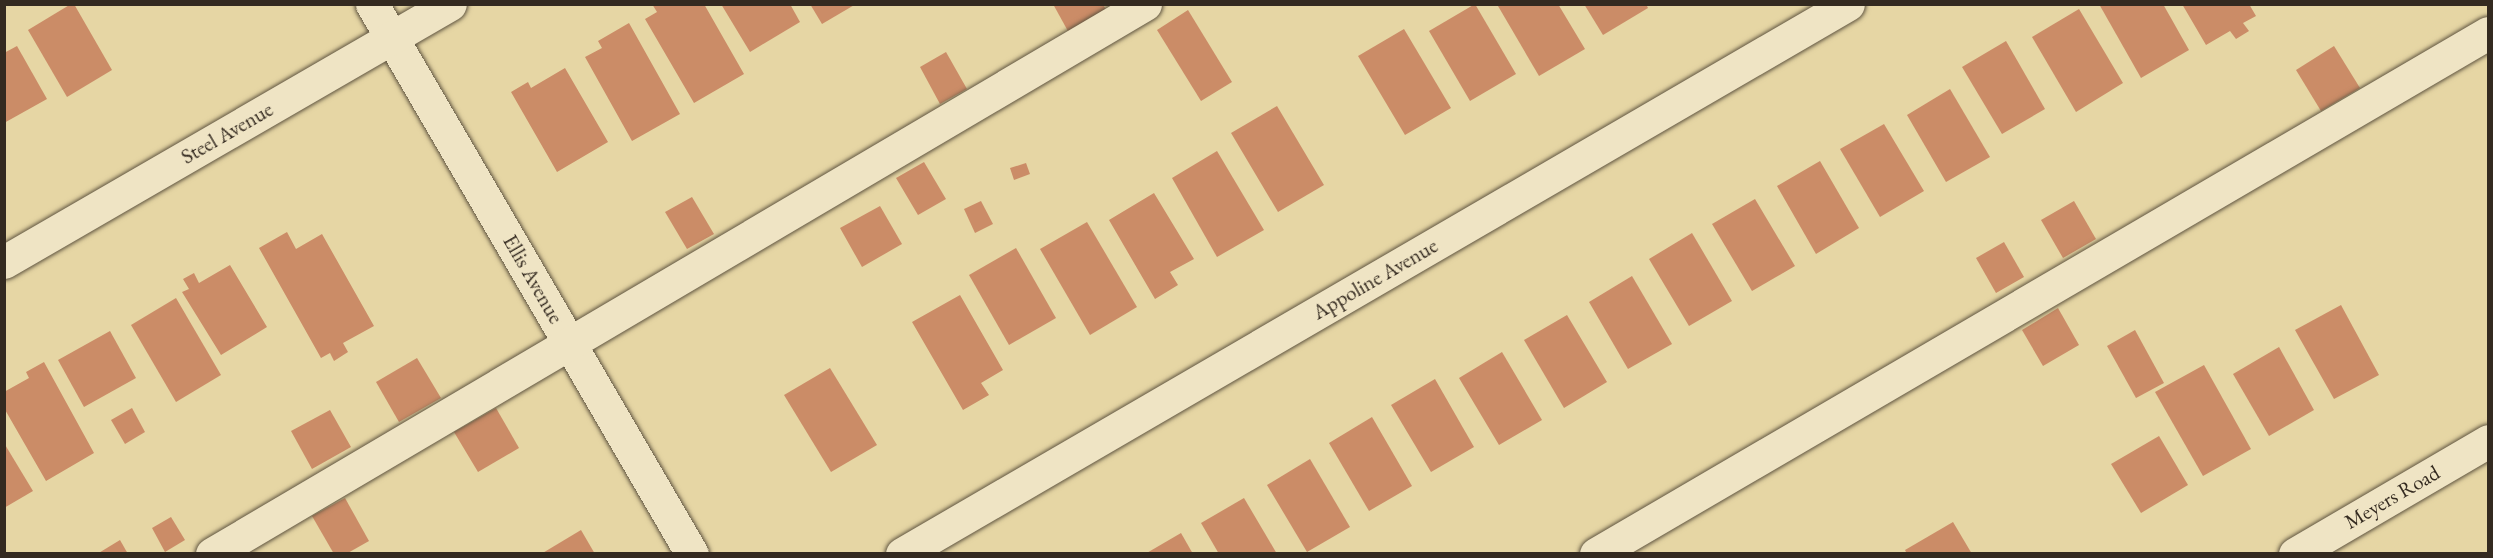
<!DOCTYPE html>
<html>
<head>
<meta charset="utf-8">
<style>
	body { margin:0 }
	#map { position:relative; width:2493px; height:558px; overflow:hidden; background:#e6d6a4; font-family:"EB Garamond",serif }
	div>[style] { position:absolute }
	.building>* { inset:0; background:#cb8c67 }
	.roads { filter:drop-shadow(0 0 2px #605541) drop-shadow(0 0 2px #605541) }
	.minor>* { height:33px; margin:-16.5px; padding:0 16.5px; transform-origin:16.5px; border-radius:16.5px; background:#efe4c4 }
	span { translate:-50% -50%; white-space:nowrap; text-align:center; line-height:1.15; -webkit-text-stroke:4.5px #efe4c4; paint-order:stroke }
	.street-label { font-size:21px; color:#342a20 }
	.frame { position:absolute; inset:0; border:6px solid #342a20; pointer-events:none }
</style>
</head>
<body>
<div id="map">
	<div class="building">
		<i style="clip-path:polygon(71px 4px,74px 4px,112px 70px,67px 97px,28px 30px)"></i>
		<i style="clip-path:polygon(652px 4px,704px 4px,744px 74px,694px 103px,645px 19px,657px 12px)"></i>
		<i style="clip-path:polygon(721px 4px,790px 4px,800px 22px,750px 52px)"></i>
		<i style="clip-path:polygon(810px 4px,856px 4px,822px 24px)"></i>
		<i style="clip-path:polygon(1053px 4px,1103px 4px,1107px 12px,1069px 33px)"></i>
		<i style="clip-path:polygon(1475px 4px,1516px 74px,1470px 101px,1429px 31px)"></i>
		<i style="clip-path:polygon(1500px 4px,1558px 4px,1585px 49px,1539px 76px,1498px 6px)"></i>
		<i style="clip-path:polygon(1584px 4px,1646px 4px,1648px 8px,1603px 35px)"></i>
		<i style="clip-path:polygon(2099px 4px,2163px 4px,2189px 50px,2141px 78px)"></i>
		<i style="clip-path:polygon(2182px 4px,2249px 4px,2256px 16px,2243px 23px,2249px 31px,2236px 39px,2230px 31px,2206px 45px)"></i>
		<i style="clip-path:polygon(2079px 9px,2123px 83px,2076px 112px,2032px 37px)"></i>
		<i style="clip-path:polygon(1188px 10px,1232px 82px,1201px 101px,1157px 30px)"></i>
		<i style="clip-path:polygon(629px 23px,680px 114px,632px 141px,585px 57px,602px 48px,598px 41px)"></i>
		<i style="clip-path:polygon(1404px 29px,1451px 108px,1405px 135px,1358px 56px)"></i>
		<i style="clip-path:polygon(2006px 41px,2045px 109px,2002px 134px,1962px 67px)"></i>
		<i style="clip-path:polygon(17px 46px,47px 99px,4px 123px,4px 53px)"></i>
		<i style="clip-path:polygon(2334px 46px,2360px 88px,2321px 111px,2296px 70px)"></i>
		<i style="clip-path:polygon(946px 52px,967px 89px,940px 104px,920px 67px)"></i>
		<i style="clip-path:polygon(565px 68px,608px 142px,557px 172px,511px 92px,528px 82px,531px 88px)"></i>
		<i style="clip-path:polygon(1950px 89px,1990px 157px,1946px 182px,1907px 115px)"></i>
		<i style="clip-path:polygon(1277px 106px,1324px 185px,1278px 212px,1231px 133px)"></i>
		<i style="clip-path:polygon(1884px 124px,1924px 191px,1880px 217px,1840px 149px)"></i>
		<i style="clip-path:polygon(1217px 151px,1264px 230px,1217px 257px,1172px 178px)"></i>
		<i style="clip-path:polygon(1820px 161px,1859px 228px,1816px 254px,1777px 186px)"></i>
		<i style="clip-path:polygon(924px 162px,946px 199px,918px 215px,896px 178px)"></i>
		<i style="clip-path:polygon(1026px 163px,1030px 174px,1014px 180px,1010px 168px)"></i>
		<i style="clip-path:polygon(1154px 193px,1194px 259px,1170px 272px,1178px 285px,1155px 299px,1109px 220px)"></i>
		<i style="clip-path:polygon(692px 197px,714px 234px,687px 249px,665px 212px)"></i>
		<i style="clip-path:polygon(1755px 199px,1795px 266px,1752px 291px,1712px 224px)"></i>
		<i style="clip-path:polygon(981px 201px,993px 224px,975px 233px,964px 209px)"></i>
		<i style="clip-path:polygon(2074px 201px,2096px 239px,2063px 258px,2041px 220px)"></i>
		<i style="clip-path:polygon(880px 206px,902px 244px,862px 267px,840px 228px)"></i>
		<i style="clip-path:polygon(1087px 222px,1137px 307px,1090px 335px,1040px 249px)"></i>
		<i style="clip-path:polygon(287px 232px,296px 249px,322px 234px,374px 326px,343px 343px,348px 352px,334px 361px,330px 353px,321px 358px,259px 248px)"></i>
		<i style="clip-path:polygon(1692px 233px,1732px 301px,1689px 326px,1649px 259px)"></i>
		<i style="clip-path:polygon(2004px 242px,2024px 277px,1996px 293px,1976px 258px)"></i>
		<i style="clip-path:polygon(1016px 248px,1056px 318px,1009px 345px,969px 275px)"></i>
		<i style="clip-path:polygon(230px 265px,267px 327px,221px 355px,182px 292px,189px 289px,183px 279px,194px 273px,199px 283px)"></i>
		<i style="clip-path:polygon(1632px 276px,1672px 344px,1628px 369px,1589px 302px)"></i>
		<i style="clip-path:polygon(960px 295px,1003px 370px,981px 383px,989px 395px,963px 410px,912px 322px)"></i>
		<i style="clip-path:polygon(176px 298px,221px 375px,176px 402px,131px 325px)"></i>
		<i style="clip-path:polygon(2341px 305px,2379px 375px,2334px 399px,2295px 330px)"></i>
		<i style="clip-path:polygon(2058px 308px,2079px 345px,2043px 366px,2022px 330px)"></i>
		<i style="clip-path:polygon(1567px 315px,1607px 382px,1564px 408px,1524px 340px)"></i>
		<i style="clip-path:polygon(2135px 330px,2164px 383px,2136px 398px,2107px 346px)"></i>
		<i style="clip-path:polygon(110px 331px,136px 378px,84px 407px,58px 360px)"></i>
		<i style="clip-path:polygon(2279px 347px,2314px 410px,2269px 436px,2233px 374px)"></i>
		<i style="clip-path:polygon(1502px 352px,1542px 420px,1499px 445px,1459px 378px)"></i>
		<i style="clip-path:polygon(417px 358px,441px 398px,399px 422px,376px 382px)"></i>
		<i style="clip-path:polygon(44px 362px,94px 453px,46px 481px,4px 408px,4px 392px,29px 378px,26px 372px)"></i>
		<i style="clip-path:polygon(2204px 365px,2251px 449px,2203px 476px,2155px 392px)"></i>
		<i style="clip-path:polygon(830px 368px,877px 445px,831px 472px,784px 395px)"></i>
		<i style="clip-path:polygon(1435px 379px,1474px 447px,1431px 472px,1391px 405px)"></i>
		<i style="clip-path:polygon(132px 408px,145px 432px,125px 444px,111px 420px)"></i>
		<i style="clip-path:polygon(496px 408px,519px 448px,478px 472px,454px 432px)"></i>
		<i style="clip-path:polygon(330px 410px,351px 447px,312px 469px,291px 431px)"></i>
		<i style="clip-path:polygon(1372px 417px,1412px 486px,1369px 511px,1329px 443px)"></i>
		<i style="clip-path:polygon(2159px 436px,2188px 485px,2141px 513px,2111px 464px)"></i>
		<i style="clip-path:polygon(4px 443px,33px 491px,4px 508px)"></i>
		<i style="clip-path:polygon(1310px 459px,1350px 527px,1307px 552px,1267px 485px)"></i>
		<i style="clip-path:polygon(345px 498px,369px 541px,346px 554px,334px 554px,312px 516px)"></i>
		<i style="clip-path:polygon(1244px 498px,1277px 554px,1219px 554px,1201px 523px)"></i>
		<i style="clip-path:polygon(171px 517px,185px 540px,165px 552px,152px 528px)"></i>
		<i style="clip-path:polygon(1953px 522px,1972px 554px,1907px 554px,1905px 550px)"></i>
		<i style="clip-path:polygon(581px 530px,595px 554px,541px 554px)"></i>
		<i style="clip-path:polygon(1181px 533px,1193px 554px,1145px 554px)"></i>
		<i style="clip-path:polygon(120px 540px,128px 554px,97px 554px)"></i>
	</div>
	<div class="roads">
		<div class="minor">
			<i style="left:372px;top:4px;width:636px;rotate:59.81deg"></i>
			<i style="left:4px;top:262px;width:515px;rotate:-30.05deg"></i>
			<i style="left:212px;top:554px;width:1083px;rotate:-30.52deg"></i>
			<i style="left:902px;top:554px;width:1094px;rotate:-30.17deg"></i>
			<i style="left:1596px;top:554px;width:1033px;rotate:-30.29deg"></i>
			<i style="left:2295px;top:554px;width:224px;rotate:-30.3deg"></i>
		</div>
	</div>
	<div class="street-label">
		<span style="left:227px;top:133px;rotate:-30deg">Steel Avenue</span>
		<span style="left:533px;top:279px;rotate:60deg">Ellis Avenue</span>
		<span style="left:1375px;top:279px;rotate:-30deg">Appoline Avenue</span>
		<span style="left:2392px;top:497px;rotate:-30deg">Meyers Road</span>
	</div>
	<div class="frame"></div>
</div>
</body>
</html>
